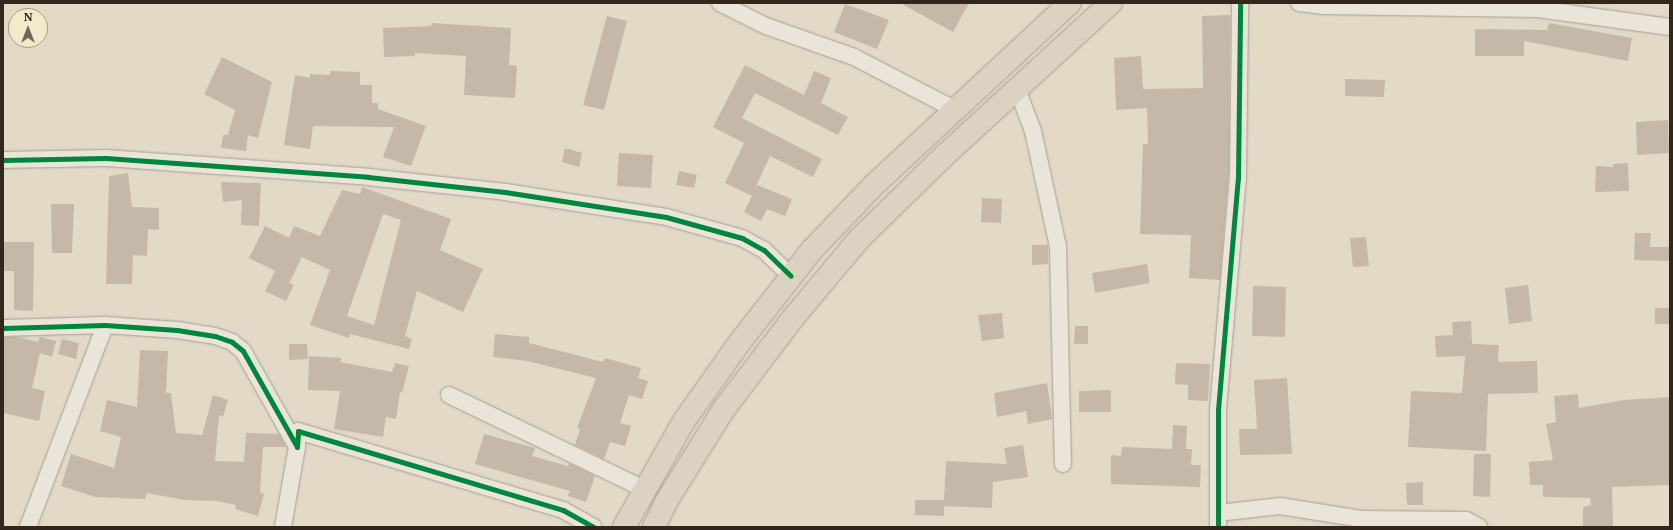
<!DOCTYPE html>
<html>
<head>
<meta charset="utf-8">
<style>
	body { margin:0 }
	#map { position:relative; width:1673px; height:530px; overflow:hidden; background:#e2dac7; font-family:Merriweather,serif }
	div>[style] { position:absolute }
	.building>* { inset:0; background:#c5b8a8 }
	.roads { filter:drop-shadow(0 0 1px #a69f91) drop-shadow(0 0 1px #a69f91) }
	.minor>* { height:16px; margin:-8px; padding:0 8px; transform-origin:8px; border-radius:8px; background:#eae4d9 }
	.trunk>* { height:22px; margin:-11px; padding:0 11px; transform-origin:11px; border-radius:11px; background:#dcd2c1 }
	.cycleway>* { height:5px; margin:-2.5px; padding:0 2.5px; transform-origin:2.5px; border-radius:2.5px; background:#00873e }
	span { translate:-50% -50%; white-space:nowrap; text-align:center; line-height:1.15; -webkit-text-stroke:4px #f5e9cc; paint-order:stroke }
	.frame { position:absolute; inset:0; border:4px solid #33271b; pointer-events:none }
	.north { position:absolute; left:8px; top:8px; width:40px; height:40px; box-sizing:border-box; background:#f5e9cc; border:1px solid #a79b85; border-radius:50%; rotate:0deg; font-size:11px; font-weight:700; line-height:16px; text-align:center; color:#33271b }
	.north::after { content:''; display:block; margin:auto; width:14px; height:18px; background:#706657; clip-path:polygon(50% 0,100% 100%,50% 72%,0 100%) }
</style>
</head>
<body>
<div id="map">
	<div class="building">
		<i style="clip-path:polygon(900px 3px,969px 3px,953px 32px)"></i>
		<i style="clip-path:polygon(845px 4px,889px 20px,877px 49px,834px 32px)"></i>
		<i style="clip-path:polygon(1230px 15px,1229px 170px,1220px 280px,1189px 278px,1191px 235px,1140px 234px,1143px 144px,1148px 144px,1147px 108px,1116px 110px,1114px 58px,1141px 56px,1143px 89px,1203px 88px,1202px 16px)"></i>
		<i style="clip-path:polygon(607px 16px,627px 21px,604px 110px,583px 105px)"></i>
		<i style="clip-path:polygon(432px 23px,511px 28px,509px 65px,517px 66px,515px 98px,464px 95px,466px 56px,415px 53px,415px 56px,384px 57px,383px 28px,431px 26px)"></i>
		<i style="clip-path:polygon(1549px 23px,1632px 38px,1628px 61px,1524px 41px,1524px 56px,1475px 56px,1475px 29px,1547px 30px)"></i>
		<i style="clip-path:polygon(222px 57px,272px 82px,258px 138px,248px 135px,246px 151px,221px 148px,223px 135px,228px 135px,235px 110px,204px 94px)"></i>
		<i style="clip-path:polygon(745px 65px,804px 95px,814px 71px,831px 78px,821px 103px,848px 117px,838px 135px,755px 93px,742px 118px,822px 159px,813px 177px,770px 156px,752px 195px,757px 185px,792px 199px,785px 216px,767px 209px,761px 221px,744px 212px,752px 196px,725px 183px,744px 143px,713px 127px)"></i>
		<i style="clip-path:polygon(330px 71px,360px 72px,360px 85px,372px 85px,372px 103px,378px 103px,378px 109px,426px 126px,411px 166px,383px 157px,394px 127px,313px 126px,310px 149px,284px 145px,295px 75px,310px 78px,310px 74px,330px 75px)"></i>
		<i style="clip-path:polygon(1345px 79px,1385px 80px,1384px 97px,1345px 96px)"></i>
		<i style="clip-path:polygon(1668px 120px,1669px 153px,1637px 155px,1636px 122px)"></i>
		<i style="clip-path:polygon(565px 148px,582px 153px,579px 167px,562px 162px)"></i>
		<i style="clip-path:polygon(619px 153px,653px 155px,651px 188px,617px 186px)"></i>
		<i style="clip-path:polygon(1628px 163px,1629px 191px,1595px 192px,1596px 166px,1613px 167px,1613px 164px)"></i>
		<i style="clip-path:polygon(679px 171px,697px 175px,694px 188px,676px 185px)"></i>
		<i style="clip-path:polygon(128px 173px,132px 207px,159px 208px,159px 230px,148px 229px,147px 256px,133px 255px,132px 284px,106px 284px,109px 176px)"></i>
		<i style="clip-path:polygon(221px 182px,261px 183px,259px 226px,241px 225px,242px 200px,223px 202px)"></i>
		<i style="clip-path:polygon(evenodd,362px 187px,451px 219px,440px 250px,483px 269px,463px 312px,417px 291px,405px 336px,412px 339px,409px 349px,350px 334px,349px 338px,310px 325px,330px 270px,302px 257px,289px 283px,294px 285px,286px 301px,265px 291px,275px 271px,249px 258px,265px 226px,289px 238px,294px 226px,320px 236px,342px 190px,360px 194px,362px 187px,383px 214px,401px 220px,374px 325px,347px 316px,383px 214px)"></i>
		<i style="clip-path:polygon(982px 198px,1002px 199px,1001px 223px,981px 222px)"></i>
		<i style="clip-path:polygon(51px 204px,74px 204px,72px 253px,52px 253px)"></i>
		<i style="clip-path:polygon(1635px 233px,1651px 233px,1650px 247px,1670px 247px,1670px 261px,1634px 260px)"></i>
		<i style="clip-path:polygon(1366px 237px,1369px 266px,1353px 267px,1350px 238px)"></i>
		<i style="clip-path:polygon(3px 242px,34px 242px,33px 311px,14px 310px,14px 271px,3px 271px)"></i>
		<i style="clip-path:polygon(1032px 245px,1048px 245px,1048px 264px,1032px 265px)"></i>
		<i style="clip-path:polygon(1147px 264px,1150px 283px,1095px 293px,1092px 273px)"></i>
		<i style="clip-path:polygon(1528px 285px,1532px 321px,1509px 324px,1505px 288px)"></i>
		<i style="clip-path:polygon(1253px 286px,1286px 287px,1285px 337px,1252px 336px)"></i>
		<i style="clip-path:polygon(1655px 308px,1670px 308px,1670px 324px,1655px 324px)"></i>
		<i style="clip-path:polygon(1002px 313px,1004px 338px,982px 341px,978px 315px)"></i>
		<i style="clip-path:polygon(1471px 321px,1472px 344px,1499px 345px,1498px 362px,1537px 361px,1538px 393px,1488px 394px,1486px 451px,1408px 447px,1411px 391px,1462px 393px,1465px 356px,1436px 357px,1435px 336px,1453px 335px,1452px 322px)"></i>
		<i style="clip-path:polygon(1075px 326px,1088px 326px,1088px 344px,1074px 344px)"></i>
		<i style="clip-path:polygon(495px 334px,529px 337px,529px 343px,603px 362px,605px 358px,641px 368px,638px 378px,648px 381px,642px 399px,629px 395px,620px 423px,631px 426px,625px 446px,610px 442px,604px 459px,575px 445px,580px 429px,577px 428px,596px 378px,527px 361px,493px 357px)"></i>
		<i style="clip-path:polygon(4px 337px,18px 337px,38px 342px,40px 337px,56px 341px,52px 357px,40px 353px,32px 388px,45px 391px,39px 421px,3px 413px)"></i>
		<i style="clip-path:polygon(62px 339px,79px 343px,76px 359px,58px 354px)"></i>
		<i style="clip-path:polygon(289px 344px,307px 344px,308px 359px,289px 360px)"></i>
		<i style="clip-path:polygon(140px 350px,168px 351px,166px 393px,171px 393px,176px 433px,202px 435px,213px 395px,228px 400px,223px 417px,219px 415px,215px 461px,244px 462px,246px 433px,279px 434px,286px 447px,263px 447px,260px 492px,264px 494px,258px 516px,235px 509px,236px 505px,217px 501px,184px 500px,147px 493px,145px 499px,95px 497px,61px 486px,71px 454px,114px 468px,121px 437px,100px 431px,107px 400px,137px 407px)"></i>
		<i style="clip-path:polygon(309px 356px,342px 358px,340px 362px,392px 372px,395px 363px,409px 366px,402px 393px,400px 392px,396px 419px,386px 417px,383px 437px,334px 429px,340px 391px,308px 390px)"></i>
		<i style="clip-path:polygon(1176px 363px,1210px 364px,1208px 401px,1188px 400px,1188px 385px,1175px 384px)"></i>
		<i style="clip-path:polygon(1287px 378px,1292px 454px,1240px 455px,1239px 429px,1257px 429px,1254px 380px)"></i>
		<i style="clip-path:polygon(1047px 383px,1052px 419px,1028px 424px,1026px 411px,997px 417px,994px 393px)"></i>
		<i style="clip-path:polygon(1111px 390px,1111px 412px,1079px 412px,1079px 391px)"></i>
		<i style="clip-path:polygon(1578px 394px,1579px 408px,1624px 400px,1670px 397px,1670px 485px,1612px 487px,1613px 527px,1583px 527px,1583px 507px,1591px 505px,1590px 498px,1543px 497px,1543px 485px,1530px 485px,1529px 462px,1553px 460px,1546px 424px,1556px 422px,1554px 396px)"></i>
		<i style="clip-path:polygon(1173px 425px,1187px 426px,1186px 449px,1192px 449px,1191px 465px,1201px 465px,1200px 487px,1111px 484px,1111px 455px,1121px 456px,1122px 447px,1172px 449px)"></i>
		<i style="clip-path:polygon(484px 434px,535px 448px,532px 456px,568px 466px,569px 463px,595px 476px,586px 502px,568px 496px,570px 491px,475px 464px)"></i>
		<i style="clip-path:polygon(1023px 445px,1028px 477px,993px 482px,992px 508px,944px 506px,944px 516px,915px 515px,915px 500px,944px 500px,946px 461px,1007px 464px,1004px 448px)"></i>
		<i style="clip-path:polygon(1474px 454px,1491px 454px,1490px 497px,1473px 496px)"></i>
		<i style="clip-path:polygon(1423px 482px,1423px 505px,1407px 505px,1406px 483px)"></i>
	</div>
	<div class="roads">
		<div class="minor">
			<i style="left:720px;top:3px;width:51px;rotate:26.6deg"></i>
			<i style="left:766px;top:26px;width:93px;rotate:19.4deg"></i>
			<i style="left:854px;top:57px;width:115px;rotate:27.5deg"></i>
			<i style="left:1299px;top:3px;width:23px;rotate:7deg"></i>
			<i style="left:1322px;top:6px;width:216px;rotate:0.8deg"></i>
			<i style="left:1538px;top:9px;width:133px;rotate:7.8deg"></i>
			<i style="left:1017px;top:89px;width:45px;rotate:69.1deg"></i>
			<i style="left:1033px;top:131px;width:119px;rotate:77.8deg"></i>
			<i style="left:1058px;top:247px;width:217px;rotate:88.7deg"></i>
			<i style="left:3px;top:160px;width:103px;rotate:-1.1deg"></i>
			<i style="left:106px;top:158px;width:263px;rotate:4.1deg"></i>
			<i style="left:368px;top:177px;width:138px;rotate:6.2deg"></i>
			<i style="left:505px;top:192px;width:163px;rotate:8.8deg"></i>
			<i style="left:666px;top:217px;width:79px;rotate:15.4deg"></i>
			<i style="left:742px;top:238px;width:25px;rotate:29deg"></i>
			<i style="left:764px;top:250px;width:37px;rotate:44deg"></i>
			<i style="left:3px;top:328px;width:102px;rotate:-1.7deg"></i>
			<i style="left:105px;top:325px;width:72px;rotate:4deg"></i>
			<i style="left:177px;top:330px;width:38px;rotate:9deg"></i>
			<i style="left:215px;top:336px;width:18px;rotate:19deg"></i>
			<i style="left:232px;top:342px;width:14px;rotate:39deg"></i>
			<i style="left:243px;top:351px;width:110px;rotate:60.6deg"></i>
			<i style="left:297px;top:447px;width:16px;rotate:-86deg"></i>
			<i style="left:298px;top:431px;width:277px;rotate:16.6deg"></i>
			<i style="left:563px;top:510px;width:35px;rotate:29deg"></i>
			<i style="left:449px;top:395px;width:216px;rotate:25.7deg"></i>
			<i style="left:1218px;top:513px;width:62px;rotate:-6.4deg"></i>
			<i style="left:1280px;top:506px;width:82px;rotate:9.1deg"></i>
			<i style="left:1361px;top:519px;width:105px;rotate:0.5deg"></i>
			<i style="left:1466px;top:520px;width:15px;rotate:28deg"></i>
			<i style="left:28px;top:527px;width:216px;rotate:-69.1deg"></i>
			<i style="left:283px;top:527px;width:81px;rotate:-80.1deg"></i>
			<i style="left:1218px;top:527px;width:117px;rotate:-90deg"></i>
			<i style="left:1218px;top:410px;width:232px;rotate:-85.1deg"></i>
			<i style="left:1238px;top:179px;width:176px;rotate:-89.3deg"></i>
		</div>
		<div class="trunk">
			<i style="left:624px;top:527px;width:122px;rotate:-60.5deg"></i>
			<i style="left:684px;top:421px;width:97px;rotate:-54.7deg"></i>
			<i style="left:740px;top:342px;width:117px;rotate:-52deg"></i>
			<i style="left:812px;top:250px;width:90px;rotate:-46.4deg"></i>
			<i style="left:874px;top:185px;width:267px;rotate:-42.9deg"></i>
			<i style="left:654px;top:527px;width:28px;rotate:-64deg"></i>
			<i style="left:666px;top:502px;width:110px;rotate:-58.1deg"></i>
			<i style="left:724px;top:409px;width:114px;rotate:-52.8deg"></i>
			<i style="left:793px;top:318px;width:103px;rotate:-50.1deg"></i>
			<i style="left:859px;top:239px;width:120px;rotate:-44.3deg"></i>
			<i style="left:945px;top:155px;width:225px;rotate:-42.5deg"></i>
		</div>
	</div>
	<div class="cycleway">
		<i style="left:3px;top:160px;width:103px;rotate:-1.1deg"></i>
		<i style="left:106px;top:158px;width:263px;rotate:4.1deg"></i>
		<i style="left:368px;top:177px;width:138px;rotate:6.2deg"></i>
		<i style="left:505px;top:192px;width:163px;rotate:8.8deg"></i>
		<i style="left:666px;top:217px;width:79px;rotate:15.4deg"></i>
		<i style="left:742px;top:238px;width:25px;rotate:29deg"></i>
		<i style="left:764px;top:250px;width:37px;rotate:44deg"></i>
		<i style="left:3px;top:328px;width:102px;rotate:-1.7deg"></i>
		<i style="left:105px;top:325px;width:72px;rotate:4deg"></i>
		<i style="left:177px;top:330px;width:38px;rotate:9deg"></i>
		<i style="left:215px;top:336px;width:18px;rotate:19deg"></i>
		<i style="left:232px;top:342px;width:14px;rotate:39deg"></i>
		<i style="left:243px;top:351px;width:110px;rotate:60.6deg"></i>
		<i style="left:297px;top:447px;width:16px;rotate:-86deg"></i>
		<i style="left:298px;top:431px;width:277px;rotate:16.6deg"></i>
		<i style="left:563px;top:510px;width:35px;rotate:29deg"></i>
		<i style="left:1218px;top:527px;width:117px;rotate:-90deg"></i>
		<i style="left:1218px;top:410px;width:232px;rotate:-85.1deg"></i>
		<i style="left:1238px;top:179px;width:176px;rotate:-89.3deg"></i>
	</div>
	<div class="frame"></div>
	<div class="north">N</div>
</div>
</body>
</html>
